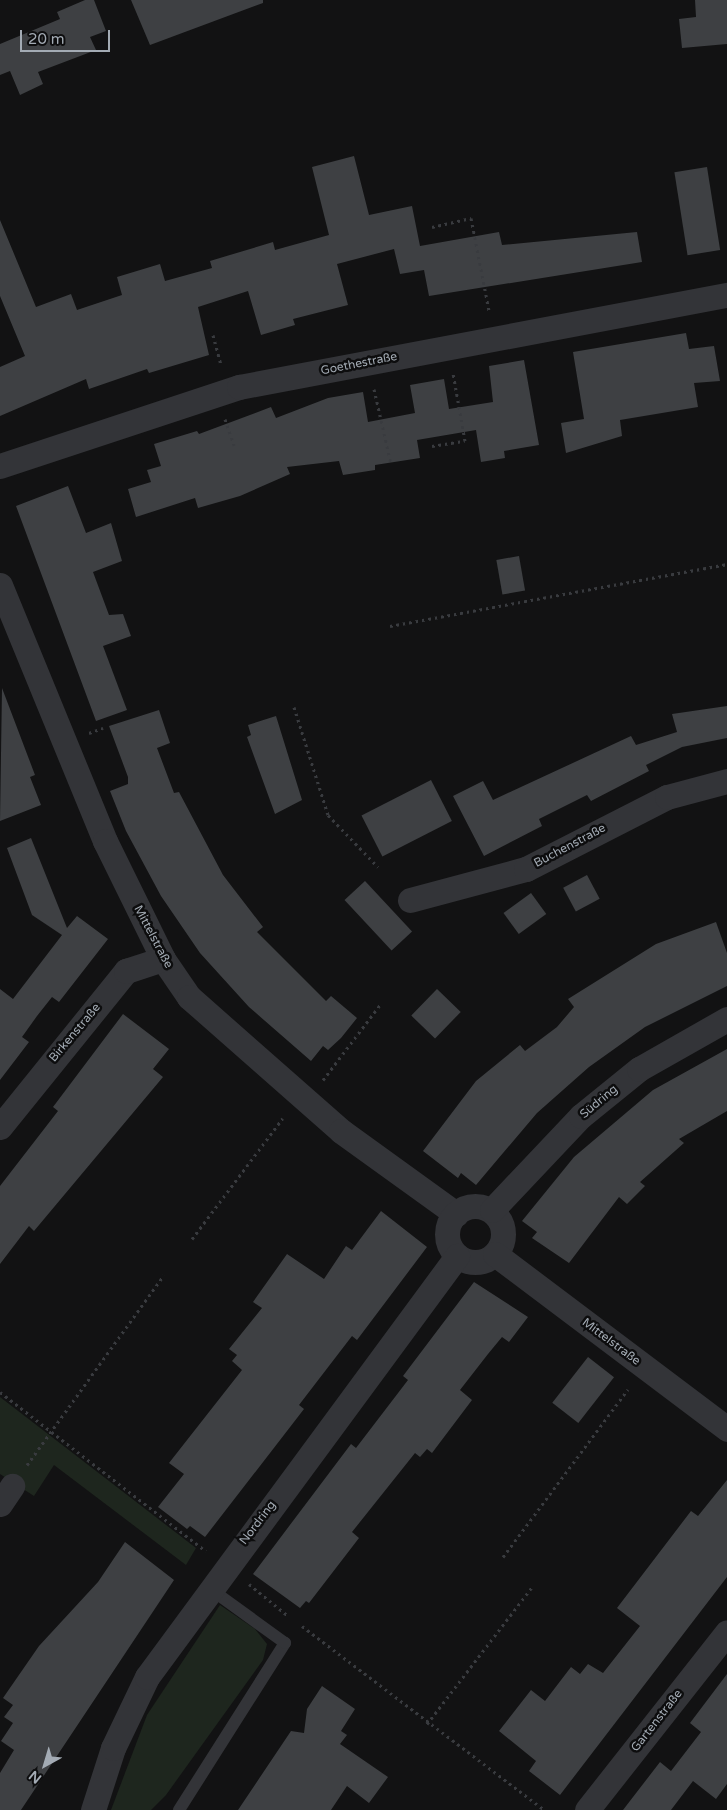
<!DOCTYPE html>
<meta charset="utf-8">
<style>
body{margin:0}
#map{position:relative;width:727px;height:1810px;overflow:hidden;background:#121213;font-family:"Varela Round",sans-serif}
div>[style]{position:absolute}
.green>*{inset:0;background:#1e261e}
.building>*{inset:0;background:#3e4043;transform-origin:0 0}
.path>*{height:3px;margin-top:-1.5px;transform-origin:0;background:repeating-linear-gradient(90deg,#393b3f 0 2.5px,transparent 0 6.5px)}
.service>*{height:12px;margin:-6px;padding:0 6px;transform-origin:6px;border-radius:6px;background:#333438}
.minor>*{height:25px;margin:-12.5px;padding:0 12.5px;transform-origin:12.5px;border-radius:12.5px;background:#333438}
.minor>.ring{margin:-12.5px;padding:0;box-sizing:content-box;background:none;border:25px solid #333438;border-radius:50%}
span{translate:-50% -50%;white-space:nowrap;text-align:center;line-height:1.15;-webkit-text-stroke:5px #0d0d0e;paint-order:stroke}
.street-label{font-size:12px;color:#a3abb4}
.north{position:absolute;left:20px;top:1740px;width:50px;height:50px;-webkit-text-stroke:4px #0d0d0e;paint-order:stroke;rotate:219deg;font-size:14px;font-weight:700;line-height:20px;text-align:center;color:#a3abb4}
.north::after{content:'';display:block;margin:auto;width:18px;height:22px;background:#a3abb4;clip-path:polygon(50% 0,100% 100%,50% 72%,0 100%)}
.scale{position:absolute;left:20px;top:30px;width:90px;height:22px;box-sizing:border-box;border:2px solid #a3abb4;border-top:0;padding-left:6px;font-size:15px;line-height:18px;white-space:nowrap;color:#a3abb4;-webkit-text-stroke:4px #0d0d0e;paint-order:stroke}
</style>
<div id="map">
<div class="green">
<i style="clip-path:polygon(0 1397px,196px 1548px,186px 1565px,54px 1465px,34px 1496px,0 1474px)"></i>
<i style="clip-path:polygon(220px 1605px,255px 1629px,267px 1644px,263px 1660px,166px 1795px,151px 1810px,111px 1810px,147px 1715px)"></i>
</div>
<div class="building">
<i style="clip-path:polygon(85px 0,94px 0,106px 31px,90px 37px,96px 50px,38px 72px,43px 84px,20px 95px,10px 71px,0 75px,0 44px,60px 19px,57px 12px)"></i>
<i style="clip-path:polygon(131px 0,263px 0,263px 3px,150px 45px)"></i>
<i style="clip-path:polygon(695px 0,727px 0,727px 44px,682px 48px,679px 19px,696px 17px)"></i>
<i style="clip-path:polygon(354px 156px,369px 215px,412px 206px,420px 246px,499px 232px,502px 245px,637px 232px,642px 262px,429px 296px,424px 270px,400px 274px,394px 249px,337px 264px,348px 305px,293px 319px,295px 325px,261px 335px,248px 291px,198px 307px,209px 355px,149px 373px,147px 369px,89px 389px,86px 379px,0 416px,0 367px,25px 356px,0 296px,0 220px,36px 307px,71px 294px,77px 310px,122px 295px,117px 277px,160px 264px,165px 281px,212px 268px,210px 261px,273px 242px,275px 250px,329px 235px,312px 167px)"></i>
<i style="left:707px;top:167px;width:84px;height:33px;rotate:81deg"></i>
<i style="clip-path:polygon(686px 333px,689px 349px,714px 346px,720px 381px,694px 383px,698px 407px,620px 420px,622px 436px,566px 453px,561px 423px,584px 419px,573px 352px)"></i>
<i style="clip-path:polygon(524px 360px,539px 445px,504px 451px,505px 458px,481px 462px,476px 430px,417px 440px,420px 458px,375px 465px,375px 470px,343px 475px,339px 461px,287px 467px,290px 474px,240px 496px,198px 508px,195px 498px,136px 517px,128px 489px,151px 482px,147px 470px,161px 466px,154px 444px,197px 431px,199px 434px,271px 407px,276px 418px,328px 398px,363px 392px,368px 422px,415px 413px,410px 385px,444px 379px,449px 409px,493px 402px,489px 366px)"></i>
<i style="clip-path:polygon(68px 486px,86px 533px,111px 523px,122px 561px,93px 572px,109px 615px,123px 614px,131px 636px,103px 646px,127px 710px,96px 721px,16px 506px)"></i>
<i style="left:519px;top:556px;width:35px;height:23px;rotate:80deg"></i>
<i style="clip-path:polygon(2px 688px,35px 775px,30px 777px,41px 805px,0 821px)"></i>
<i style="clip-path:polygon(727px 706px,727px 738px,682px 747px,646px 765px,649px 771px,591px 801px,587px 795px,539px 819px,542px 826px,484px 856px,453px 796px,483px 781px,493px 800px,631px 736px,636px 745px,677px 732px,672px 714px)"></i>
<i style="clip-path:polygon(159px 710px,170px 743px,157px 748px,174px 793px,179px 792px,223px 875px,263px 927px,257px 932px,326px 1001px,331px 996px,357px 1018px,341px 1038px,328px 1050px,323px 1046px,311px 1061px,249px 1007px,200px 953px,161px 896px,126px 831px,110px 791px,128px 784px,128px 777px,109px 726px)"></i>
<i style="clip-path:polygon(276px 716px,302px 800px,275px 814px,247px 737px,251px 735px,248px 725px)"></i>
<i style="left:431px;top:780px;width:46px;height:78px;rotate:63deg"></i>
<i style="clip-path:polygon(31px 838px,67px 928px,77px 916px,108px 939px,59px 1002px,52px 997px,37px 1016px,22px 1037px,29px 1042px,0 1080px,0 989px,13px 999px,62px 935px,32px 915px,7px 848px)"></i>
<i style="left:587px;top:875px;width:27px;height:27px;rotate:62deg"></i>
<i style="left:365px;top:881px;width:69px;height:28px;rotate:47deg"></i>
<i style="left:531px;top:893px;width:26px;height:34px;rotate:54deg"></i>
<i style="clip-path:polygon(716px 922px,727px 953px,727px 986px,645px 1027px,589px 1067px,537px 1113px,476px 1185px,461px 1173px,458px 1178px,423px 1151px,476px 1081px,520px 1045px,525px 1051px,557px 1027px,574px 1007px,568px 999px,656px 944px)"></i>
<i style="left:437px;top:989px;width:33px;height:37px;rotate:44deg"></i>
<i style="clip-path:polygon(123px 1014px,169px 1049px,153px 1069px,163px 1077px,34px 1231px,29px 1226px,0 1264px,0 1186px,58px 1111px,53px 1107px)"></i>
<i style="clip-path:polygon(727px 1049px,727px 1111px,679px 1139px,684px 1143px,640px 1182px,645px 1186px,627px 1204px,619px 1197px,569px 1263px,532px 1238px,537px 1232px,522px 1221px,574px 1157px,653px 1090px)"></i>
<i style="clip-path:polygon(381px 1211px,427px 1247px,357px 1340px,352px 1336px,299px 1405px,304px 1409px,205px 1537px,190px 1526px,187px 1529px,158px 1507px,184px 1474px,169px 1463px,242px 1370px,232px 1361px,237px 1355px,229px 1349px,262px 1308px,253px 1302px,287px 1254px,324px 1279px,346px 1246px,352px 1250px)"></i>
<i style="clip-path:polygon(474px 1282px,528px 1317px,509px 1342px,502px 1337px,488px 1354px,460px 1390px,472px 1400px,432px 1453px,427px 1449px,420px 1457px,415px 1453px,352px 1532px,359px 1538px,309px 1603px,306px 1601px,300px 1608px,253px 1574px,351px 1444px,356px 1448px,408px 1380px,403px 1376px)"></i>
<i style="left:588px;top:1357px;width:33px;height:58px;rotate:38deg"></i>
<i style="clip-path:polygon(727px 1480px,727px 1577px,560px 1795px,529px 1771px,536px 1761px,499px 1731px,531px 1690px,545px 1701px,571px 1667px,580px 1674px,588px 1664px,603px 1673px,640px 1626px,617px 1608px,691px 1511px,698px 1516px)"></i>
<i style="clip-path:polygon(125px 1542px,174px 1580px,21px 1810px,0 1810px,0 1773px,14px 1750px,1px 1741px,13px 1723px,4px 1717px,13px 1705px,3px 1698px,39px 1646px,98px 1582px)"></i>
<i style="clip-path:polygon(727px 1674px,727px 1784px,716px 1799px,693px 1781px,671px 1810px,623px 1810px,660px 1762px,671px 1771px,701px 1732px,690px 1723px)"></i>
<i style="clip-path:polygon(322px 1686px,355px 1709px,341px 1731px,347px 1735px,340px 1744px,388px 1777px,369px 1803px,347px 1786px,331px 1810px,238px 1810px,291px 1731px,304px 1733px,307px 1709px)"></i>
</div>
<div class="path">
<i style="left:432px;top:227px;width:40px;rotate:-13deg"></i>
<i style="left:471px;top:218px;width:95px;rotate:79deg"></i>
<i style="left:213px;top:335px;width:30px;rotate:75deg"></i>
<i style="left:374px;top:389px;width:77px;rotate:77.2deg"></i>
<i style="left:225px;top:419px;width:28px;rotate:71deg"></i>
<i style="left:432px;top:446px;width:33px;rotate:-9deg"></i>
<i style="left:465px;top:441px;width:69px;rotate:-100deg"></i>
<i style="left:390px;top:626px;width:343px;rotate:-10.4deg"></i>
<i style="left:294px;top:707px;width:113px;rotate:72.5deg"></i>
<i style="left:328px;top:815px;width:72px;rotate:46.1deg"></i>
<i style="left:89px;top:733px;width:15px;rotate:-20deg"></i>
<i style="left:323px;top:1080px;width:94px;rotate:-52.8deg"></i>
<i style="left:192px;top:1239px;width:151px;rotate:-53.1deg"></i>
<i style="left:0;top:1392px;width:260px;rotate:37.7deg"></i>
<i style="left:27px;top:1465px;width:234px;rotate:-54.2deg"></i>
<i style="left:503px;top:1557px;width:209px;rotate:-53.3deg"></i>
<i style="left:249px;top:1584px;width:49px;rotate:39.2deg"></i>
<i style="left:302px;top:1626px;width:304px;rotate:37.2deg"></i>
<i style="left:427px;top:1724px;width:174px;rotate:-52.5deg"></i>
</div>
<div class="service">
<i style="left:179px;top:1810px;width:198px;rotate:-57.6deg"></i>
<i style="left:285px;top:1643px;width:94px;rotate:-144.1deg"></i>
</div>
<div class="minor">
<i style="left:0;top:466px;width:252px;rotate:-18.3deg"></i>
<i style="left:239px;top:387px;width:497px;rotate:-10.7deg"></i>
<i style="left:0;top:585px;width:277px;rotate:67.7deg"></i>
<i style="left:105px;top:841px;width:131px;rotate:63.8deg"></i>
<i style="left:163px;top:959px;width:46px;rotate:55.6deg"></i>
<i style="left:189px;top:997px;width:203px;rotate:41.4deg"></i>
<i style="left:341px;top:1131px;width:142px;rotate:35.8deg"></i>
<i style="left:410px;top:900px;width:120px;rotate:-15deg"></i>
<i style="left:526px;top:869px;width:158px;rotate:-27.1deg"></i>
<i style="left:667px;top:797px;width:62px;rotate:-14.9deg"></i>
<i style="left:0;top:1127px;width:201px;rotate:-51.1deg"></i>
<i style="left:126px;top:971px;width:39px;rotate:-18deg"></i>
<i class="ring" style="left:447px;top:1206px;width:31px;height:31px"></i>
<i style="left:492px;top:1210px;width:129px;rotate:-46.6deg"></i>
<i style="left:581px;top:1116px;width:75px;rotate:-39deg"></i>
<i style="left:639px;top:1069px;width:101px;rotate:-29.6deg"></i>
<i style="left:495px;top:1254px;width:291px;rotate:37deg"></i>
<i style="left:0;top:1504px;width:22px;rotate:-56deg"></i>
<i style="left:93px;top:1810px;width:65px;rotate:-72.1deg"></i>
<i style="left:113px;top:1748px;width:79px;rotate:-64.4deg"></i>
<i style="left:147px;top:1677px;width:523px;rotate:-53.63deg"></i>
<i style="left:587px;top:1810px;width:226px;rotate:-51.8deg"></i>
</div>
<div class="street-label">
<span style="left:359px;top:364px;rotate:-11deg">Goethestraße</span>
<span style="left:570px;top:846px;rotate:-28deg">Buchenstraße</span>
<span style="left:153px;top:937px;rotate:62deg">Mittelstraße</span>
<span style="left:75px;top:1033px;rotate:-50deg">Birkenstraße</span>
<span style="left:599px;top:1102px;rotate:-40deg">Südring</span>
<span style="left:611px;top:1342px;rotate:37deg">Mittelstraße</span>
<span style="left:258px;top:1523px;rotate:-53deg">Nordring</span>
<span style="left:657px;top:1721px;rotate:-52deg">Gartenstraße</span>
</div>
<div class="north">N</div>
<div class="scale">20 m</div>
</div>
